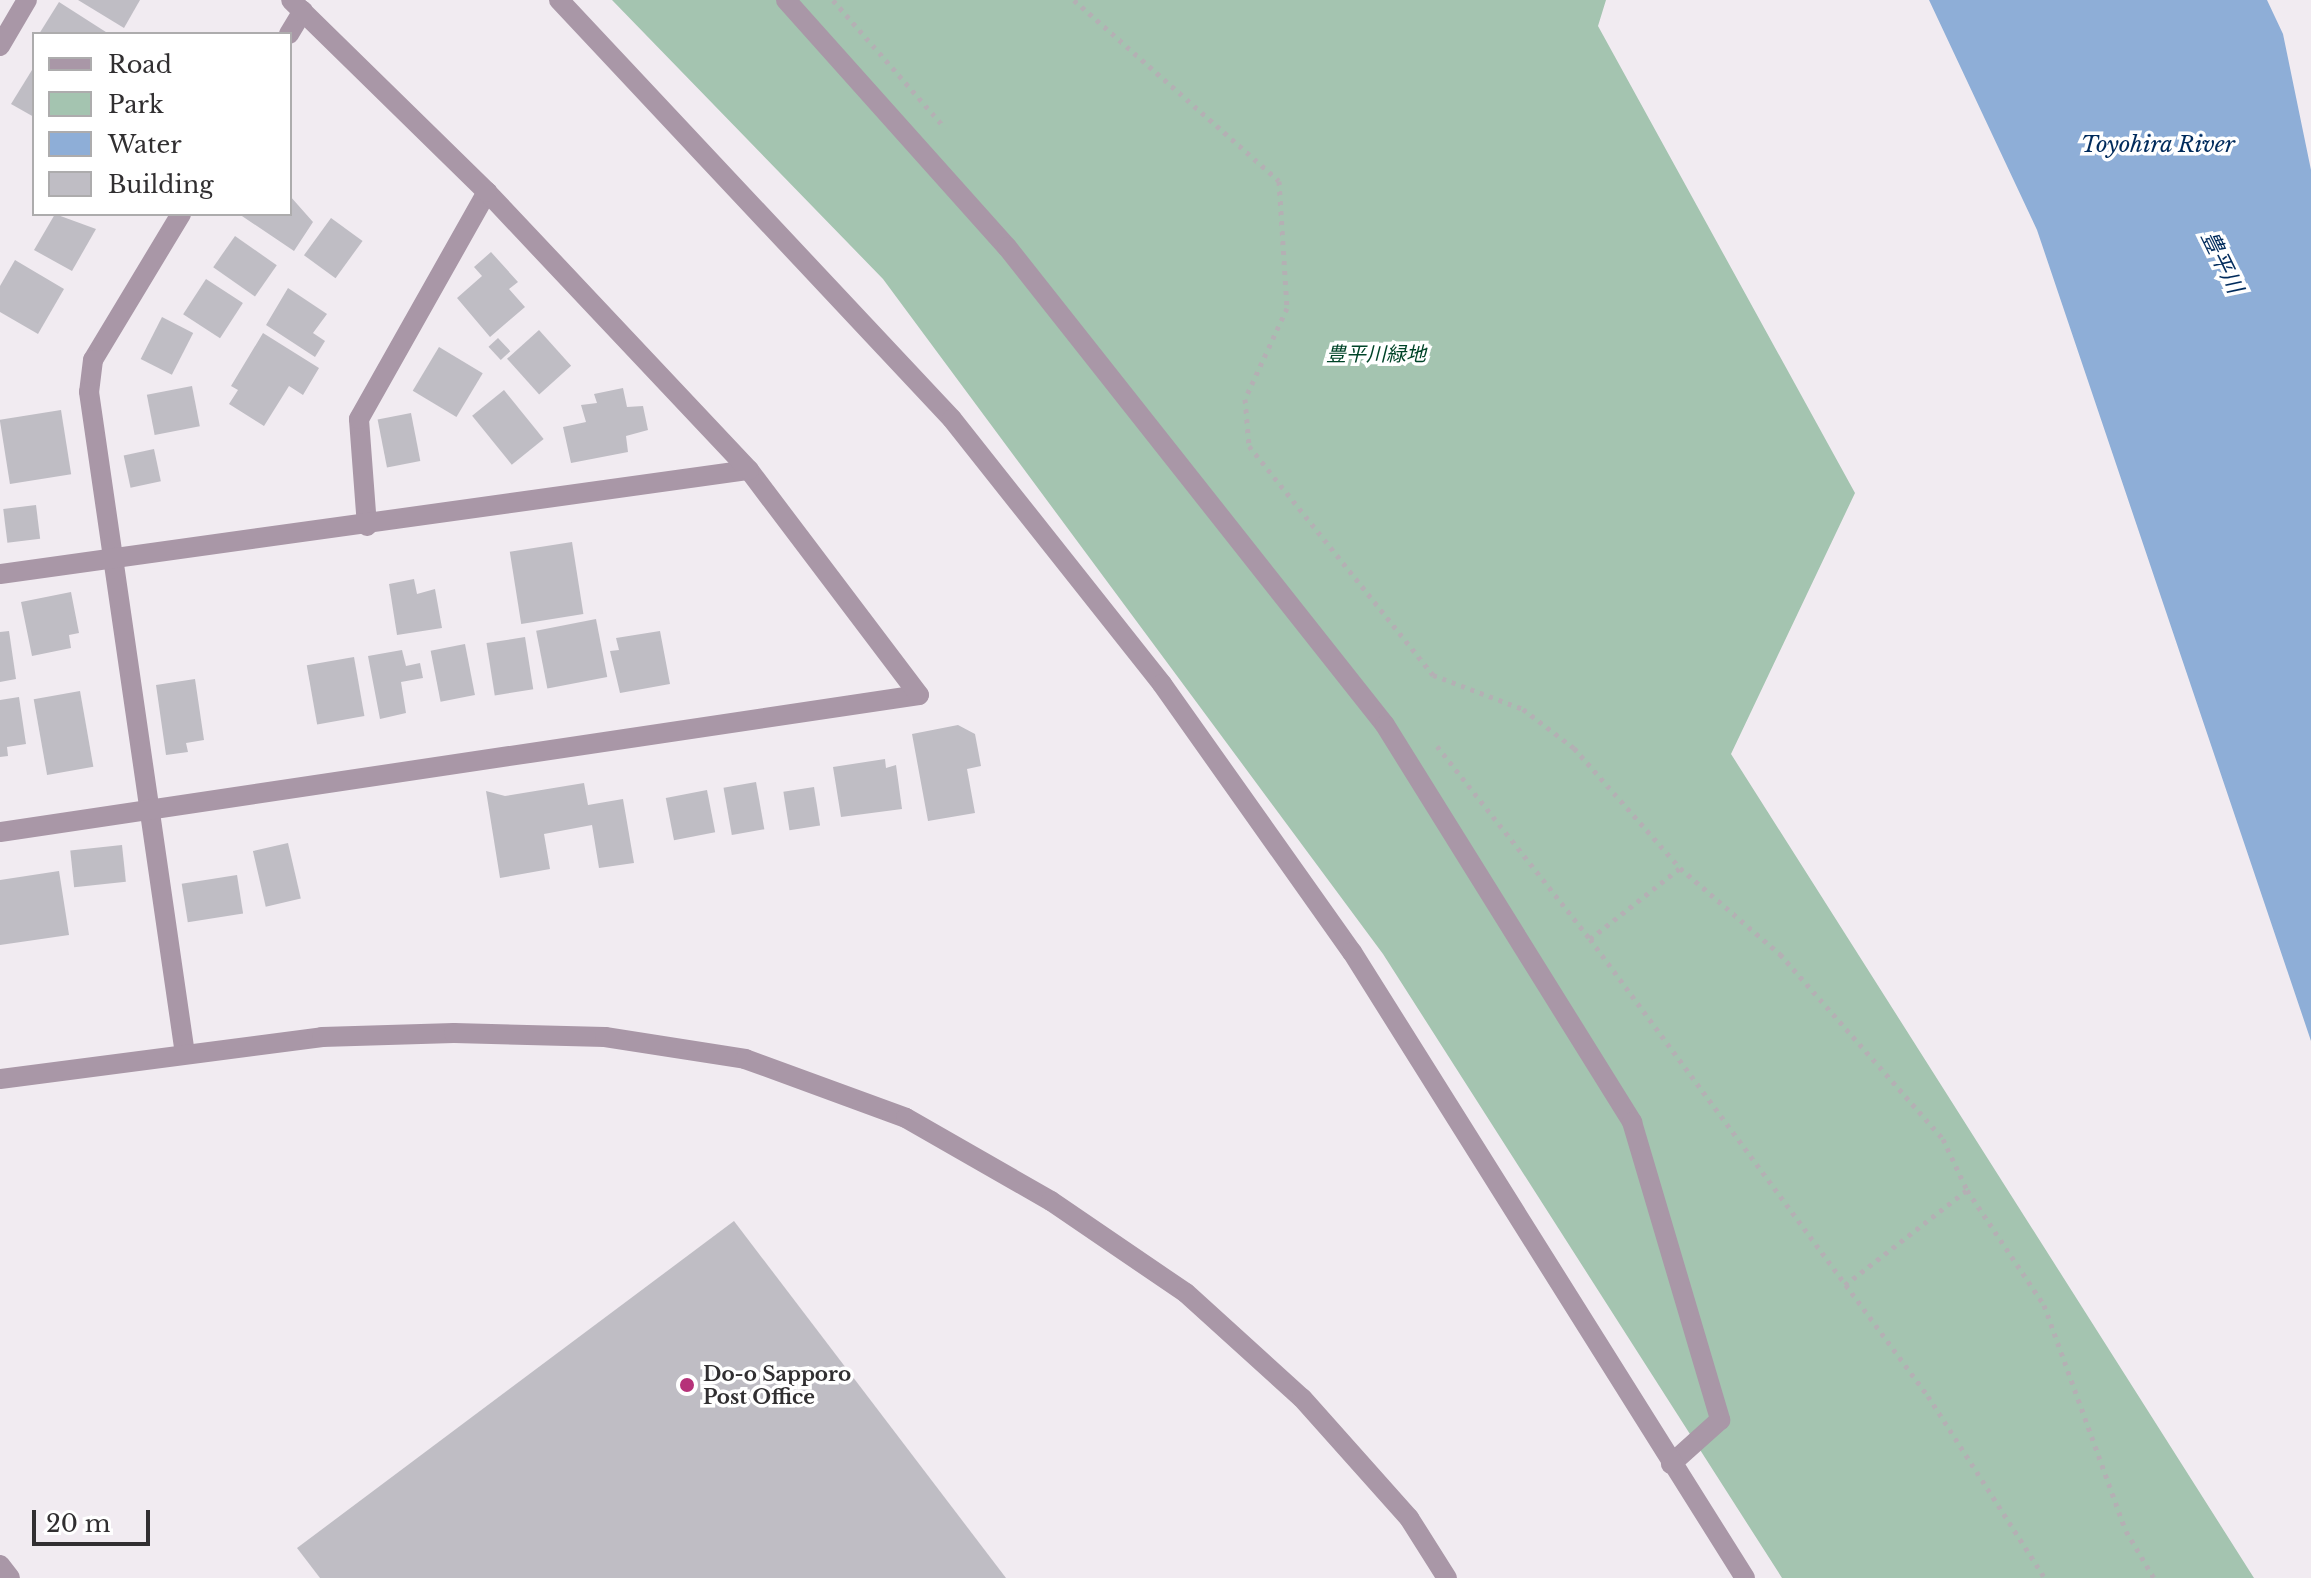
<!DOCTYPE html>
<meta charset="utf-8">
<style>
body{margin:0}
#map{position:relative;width:2311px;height:1578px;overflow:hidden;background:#f1ebf1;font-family:"Libre Baskerville","Noto Sans JP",serif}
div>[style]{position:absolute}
.green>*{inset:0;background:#a4c4b0}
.water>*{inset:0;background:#8eaed7}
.building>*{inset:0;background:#bfbdc4;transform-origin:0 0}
.path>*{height:5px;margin-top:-2.5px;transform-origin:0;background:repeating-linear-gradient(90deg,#b4b0b4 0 4px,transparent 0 10px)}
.service>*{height:20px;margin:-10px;padding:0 10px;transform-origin:10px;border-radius:10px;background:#a997a7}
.minor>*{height:20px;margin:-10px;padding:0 10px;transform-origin:10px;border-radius:10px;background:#a997a7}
.tertiary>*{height:20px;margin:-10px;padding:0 10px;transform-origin:10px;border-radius:10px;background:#a997a7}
.dots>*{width:22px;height:22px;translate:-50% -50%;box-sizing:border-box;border:4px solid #fff;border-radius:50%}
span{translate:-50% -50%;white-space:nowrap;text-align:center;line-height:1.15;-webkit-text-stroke:7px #fff;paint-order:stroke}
.park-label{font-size:20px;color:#004428;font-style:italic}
.poi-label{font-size:20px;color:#312f31;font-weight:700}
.left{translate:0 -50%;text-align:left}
.water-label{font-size:22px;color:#002b5c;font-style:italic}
.legend{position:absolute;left:32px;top:32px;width:260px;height:184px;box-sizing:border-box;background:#fff;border:2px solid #adacad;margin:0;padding:10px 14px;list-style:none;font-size:24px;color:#312f31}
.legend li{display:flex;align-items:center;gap:16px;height:40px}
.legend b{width:40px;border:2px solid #adacad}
.scale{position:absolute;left:32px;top:1510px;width:118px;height:36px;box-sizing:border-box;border:4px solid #312f31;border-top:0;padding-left:10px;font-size:24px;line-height:28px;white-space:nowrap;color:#312f31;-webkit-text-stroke:6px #fff;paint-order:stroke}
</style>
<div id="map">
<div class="green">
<i style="clip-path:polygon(612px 0,1606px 0,1598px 26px,1855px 493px,1731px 754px,2254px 1578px,1782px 1578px,1383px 954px,883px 279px)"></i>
</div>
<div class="water">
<i style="clip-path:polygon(1929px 0,2267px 0,2283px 34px,2311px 170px,2311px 1041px,2037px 230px)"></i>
</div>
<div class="building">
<i style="clip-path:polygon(78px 0,140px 0,124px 28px)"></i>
<i style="clip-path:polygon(59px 2px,109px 34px,39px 34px)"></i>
<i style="clip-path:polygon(32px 70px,34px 72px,34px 117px,11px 104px)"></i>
<i style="clip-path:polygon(290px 196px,313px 222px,294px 251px,239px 214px,290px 214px)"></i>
<i style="clip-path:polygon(55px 214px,96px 229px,72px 271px,34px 250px)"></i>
<i style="left:331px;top:218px;width:39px;height:46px;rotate:36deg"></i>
<i style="left:235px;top:236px;width:51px;height:38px;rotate:35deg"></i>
<i style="clip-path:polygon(491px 252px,518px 282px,509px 289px,525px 307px,490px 337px,457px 298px,482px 276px,474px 267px)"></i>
<i style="clip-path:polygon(15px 260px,64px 289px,38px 334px,0 312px,0 286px)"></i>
<i style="left:206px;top:279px;width:44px;height:42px;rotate:33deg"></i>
<i style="clip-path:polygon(288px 288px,327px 314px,313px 333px,325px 341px,315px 357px,266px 325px)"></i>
<i style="left:162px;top:317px;width:35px;height:47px;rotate:27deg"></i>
<i style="left:539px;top:330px;width:48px;height:43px;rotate:48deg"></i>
<i style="clip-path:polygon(263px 333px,319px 368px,303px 395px,289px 386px,264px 426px,229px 404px,238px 390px,231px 386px)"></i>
<i style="left:498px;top:338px;width:18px;height:13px;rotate:47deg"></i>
<i style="left:439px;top:347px;width:51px;height:51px;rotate:31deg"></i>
<i style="left:192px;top:386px;width:41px;height:46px;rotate:79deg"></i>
<i style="clip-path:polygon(623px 388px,627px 407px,643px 406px,648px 430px,626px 436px,628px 452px,571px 463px,563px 427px,586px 422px,581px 405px,597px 403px,594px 394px)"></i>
<i style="left:504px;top:390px;width:63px;height:41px;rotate:51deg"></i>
<i style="left:61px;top:410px;width:65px;height:62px;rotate:81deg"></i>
<i style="left:411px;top:413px;width:49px;height:34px;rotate:79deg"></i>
<i style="left:154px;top:449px;width:33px;height:31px;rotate:78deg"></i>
<i style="left:36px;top:505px;width:34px;height:33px;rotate:83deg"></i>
<i style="left:572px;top:542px;width:73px;height:63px;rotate:81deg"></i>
<i style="clip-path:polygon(414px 579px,417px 594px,435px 589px,442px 628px,397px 635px,389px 584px)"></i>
<i style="clip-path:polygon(71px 592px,79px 633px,69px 635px,71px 648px,32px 656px,21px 602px)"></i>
<i style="left:596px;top:619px;width:59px;height:61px;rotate:79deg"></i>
<i style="clip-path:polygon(9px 631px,16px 679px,0 682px,0 632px)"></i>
<i style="clip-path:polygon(660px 631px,670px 684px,620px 693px,610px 651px,619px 650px,616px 638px)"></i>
<i style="left:525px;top:637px;width:53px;height:39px;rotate:81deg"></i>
<i style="left:465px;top:644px;width:52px;height:35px;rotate:79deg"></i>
<i style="clip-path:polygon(402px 650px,406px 666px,420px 663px,423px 678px,401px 682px,406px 713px,380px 719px,368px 656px)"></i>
<i style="left:354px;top:657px;width:60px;height:48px;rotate:80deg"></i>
<i style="clip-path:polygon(195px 679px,204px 740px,186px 743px,188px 752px,166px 755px,156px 685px)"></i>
<i style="left:80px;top:691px;width:77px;height:47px;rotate:80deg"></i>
<i style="clip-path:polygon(19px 697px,26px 744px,7px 747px,8px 756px,0 757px,0 700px)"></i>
<i style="clip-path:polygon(958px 725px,975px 734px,981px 766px,967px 769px,975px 813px,928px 821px,912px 734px)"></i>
<i style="clip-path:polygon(885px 759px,886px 768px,896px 765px,902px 809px,841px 817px,833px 767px)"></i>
<i style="left:756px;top:782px;width:48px;height:33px;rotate:80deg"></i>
<i style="clip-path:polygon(584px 783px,588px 805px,623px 799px,634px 863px,599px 868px,592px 825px,544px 834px,550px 869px,500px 878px,486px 791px,505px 796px)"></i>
<i style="left:814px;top:787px;width:39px;height:31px;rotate:81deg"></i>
<i style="left:707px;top:790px;width:43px;height:42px;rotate:79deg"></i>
<i style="left:288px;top:843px;width:57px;height:36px;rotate:77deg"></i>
<i style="left:122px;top:845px;width:37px;height:52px;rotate:84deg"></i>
<i style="clip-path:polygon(59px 871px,69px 935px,0 945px,0 880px)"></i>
<i style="left:237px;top:875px;width:39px;height:56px;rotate:81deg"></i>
<i style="clip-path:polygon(734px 1221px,1006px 1578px,320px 1578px,297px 1548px)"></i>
</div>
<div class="path">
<i style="left:833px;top:0;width:170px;rotate:48.8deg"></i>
<i style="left:1074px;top:0;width:273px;rotate:41.4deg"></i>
<i style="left:1279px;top:181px;width:127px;rotate:86.4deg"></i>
<i style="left:1287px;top:308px;width:100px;rotate:114.8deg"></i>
<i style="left:1245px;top:399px;width:47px;rotate:85.1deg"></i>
<i style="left:1249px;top:446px;width:294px;rotate:51.2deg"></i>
<i style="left:1433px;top:675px;width:96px;rotate:20.7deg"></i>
<i style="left:1523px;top:709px;width:64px;rotate:37.4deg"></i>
<i style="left:1574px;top:748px;width:160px;rotate:48.5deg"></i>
<i style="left:1680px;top:868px;width:132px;rotate:40.7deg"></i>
<i style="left:1780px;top:954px;width:247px;rotate:48.6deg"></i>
<i style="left:1943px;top:1139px;width:56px;rotate:64.8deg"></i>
<i style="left:1967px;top:1190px;width:138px;rotate:56.2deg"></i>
<i style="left:2044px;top:1305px;width:240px;rotate:70.1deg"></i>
<i style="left:2126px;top:1531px;width:55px;rotate:59.2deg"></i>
<i style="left:1437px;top:746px;width:246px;rotate:51.6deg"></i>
<i style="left:1590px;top:939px;width:568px;rotate:53.51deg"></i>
<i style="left:1928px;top:1396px;width:216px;rotate:57.3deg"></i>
<i style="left:1590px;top:939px;width:115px;rotate:-38.3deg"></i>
<i style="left:1845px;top:1285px;width:155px;rotate:-37.9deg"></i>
</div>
<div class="service">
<i style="left:786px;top:0;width:331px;rotate:48.2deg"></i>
<i style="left:1007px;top:247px;width:609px;rotate:51.66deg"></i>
<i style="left:1385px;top:725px;width:468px;rotate:58.1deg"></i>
<i style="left:1632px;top:1122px;width:311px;rotate:73.5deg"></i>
<i style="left:1720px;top:1420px;width:66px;rotate:138.1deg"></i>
</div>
<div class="minor">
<i style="left:289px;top:34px;width:27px;rotate:-59deg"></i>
<i style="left:0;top:46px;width:53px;rotate:-59.6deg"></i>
<i style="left:181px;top:214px;width:170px;rotate:121.1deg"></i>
<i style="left:93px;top:360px;width:32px;rotate:97deg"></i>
<i style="left:89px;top:392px;width:669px;rotate:81.75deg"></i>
<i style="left:367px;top:526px;width:107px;rotate:-94.3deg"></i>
<i style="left:359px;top:419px;width:261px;rotate:-60.6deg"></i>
<i style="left:0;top:574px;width:756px;rotate:-7.91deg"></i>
<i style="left:0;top:832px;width:929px;rotate:-8.48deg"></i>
<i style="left:919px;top:695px;width:282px;rotate:-127.1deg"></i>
<i style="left:749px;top:470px;width:382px;rotate:-133.3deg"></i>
<i style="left:487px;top:192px;width:274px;rotate:-135.6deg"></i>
<i style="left:0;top:1565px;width:16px;rotate:52deg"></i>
</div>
<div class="tertiary">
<i style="left:559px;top:0;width:574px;rotate:46.83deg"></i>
<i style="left:952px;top:419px;width:338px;rotate:51.6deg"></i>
<i style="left:1162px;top:684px;width:329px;rotate:54.7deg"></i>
<i style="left:1352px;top:952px;width:739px;rotate:57.88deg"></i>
<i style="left:0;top:1079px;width:325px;rotate:-7.4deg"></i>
<i style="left:322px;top:1037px;width:132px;rotate:-1.7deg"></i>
<i style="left:454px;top:1033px;width:151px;rotate:1.5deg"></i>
<i style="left:605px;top:1037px;width:142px;rotate:8.9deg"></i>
<i style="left:745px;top:1059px;width:171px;rotate:20.1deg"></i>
<i style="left:906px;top:1118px;width:167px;rotate:29.8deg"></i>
<i style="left:1051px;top:1201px;width:163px;rotate:34.3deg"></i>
<i style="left:1186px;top:1293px;width:156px;rotate:42.2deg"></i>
<i style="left:1302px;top:1398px;width:161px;rotate:48.3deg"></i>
<i style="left:1409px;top:1518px;width:71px;rotate:57.7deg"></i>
</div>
<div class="dots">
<i style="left:687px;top:1385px;background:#b63279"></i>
</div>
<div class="park-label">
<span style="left:1376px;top:354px">豊平川緑地</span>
</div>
<div class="poi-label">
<span class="left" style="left:703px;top:1386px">Do-o Sapporo<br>Post Office</span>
</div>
<div class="water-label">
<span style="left:2158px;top:145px">Toyohira River</span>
<span style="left:2222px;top:262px;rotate:64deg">豊平川</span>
</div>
<ul class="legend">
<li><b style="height:10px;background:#a997a7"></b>Road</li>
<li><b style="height:22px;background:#a4c4b0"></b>Park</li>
<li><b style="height:22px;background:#8eaed7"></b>Water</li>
<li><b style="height:22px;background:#bfbdc4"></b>Building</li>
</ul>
<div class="scale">20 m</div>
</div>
